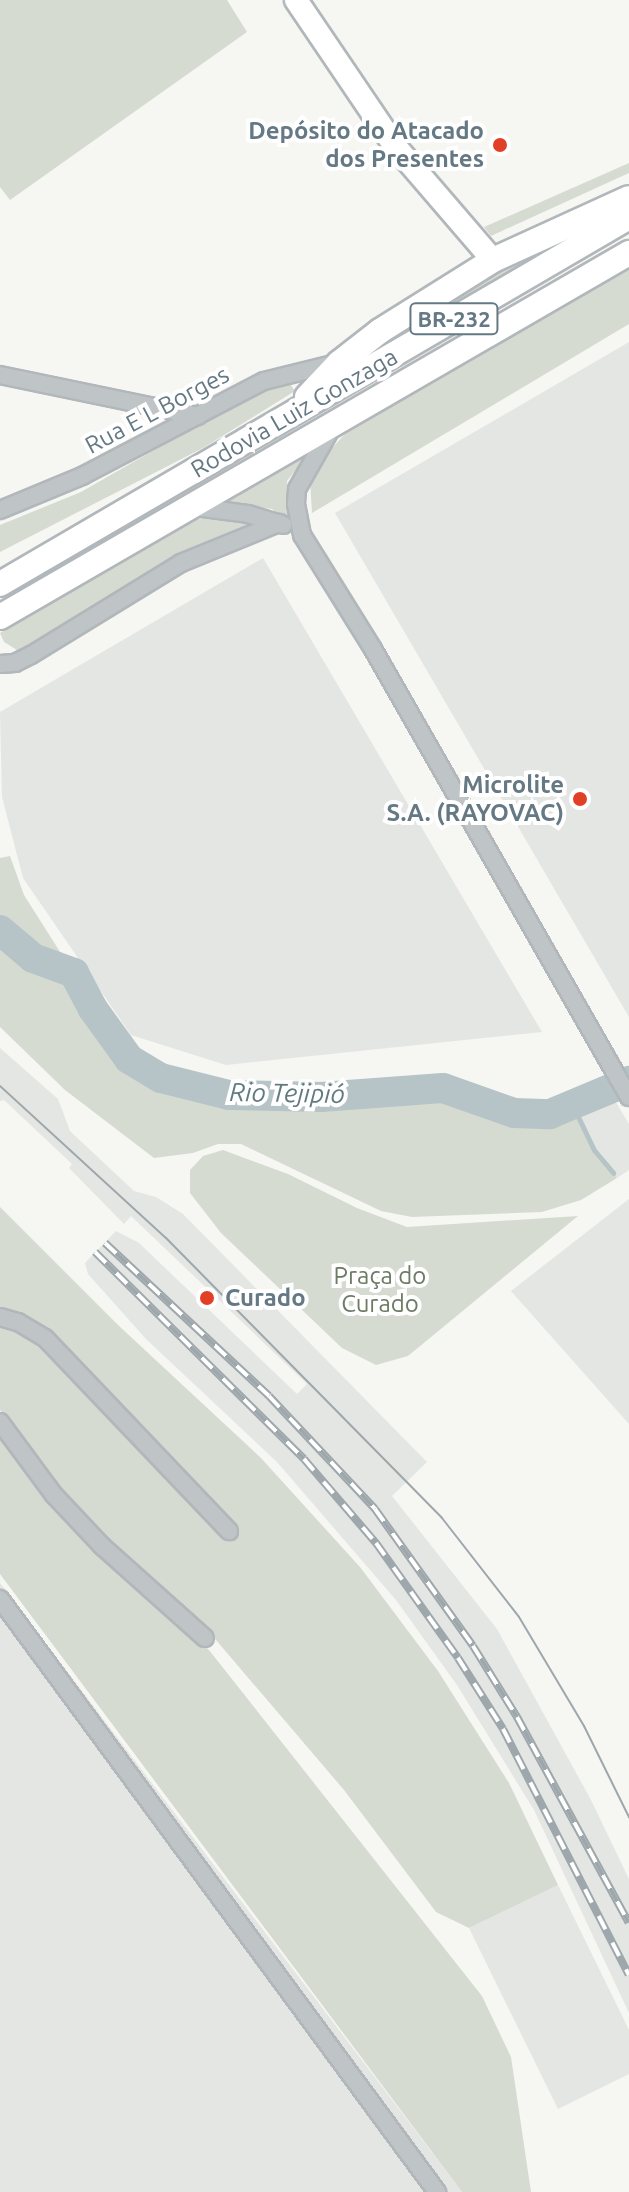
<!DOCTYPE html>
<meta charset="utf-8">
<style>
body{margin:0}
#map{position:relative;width:629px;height:2192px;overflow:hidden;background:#f6f6f3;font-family:Ubuntu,sans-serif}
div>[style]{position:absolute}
.built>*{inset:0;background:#e4e6e4}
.green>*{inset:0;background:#d6dbd2}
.stream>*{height:5px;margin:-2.5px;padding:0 2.5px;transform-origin:2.5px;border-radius:2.5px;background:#b6c4c7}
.river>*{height:30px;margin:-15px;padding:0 15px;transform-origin:15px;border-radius:15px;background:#b6c4c7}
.roads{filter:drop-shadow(2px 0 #b1b7ba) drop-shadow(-2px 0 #b1b7ba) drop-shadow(0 2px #b1b7ba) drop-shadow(0 -2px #b1b7ba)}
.minor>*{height:16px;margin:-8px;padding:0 8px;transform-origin:8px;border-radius:8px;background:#bfc4c7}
.major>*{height:22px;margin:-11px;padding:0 11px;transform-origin:11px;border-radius:11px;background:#fff}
.highway>*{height:24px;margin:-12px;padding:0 12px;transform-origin:12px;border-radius:12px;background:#fff}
.tram>*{height:2px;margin:-1px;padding:0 1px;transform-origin:1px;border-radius:1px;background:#9ea7ab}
.rail>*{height:8px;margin-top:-4px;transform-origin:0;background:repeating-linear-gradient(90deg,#fff 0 15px,#9ea7ab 0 30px);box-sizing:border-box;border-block:2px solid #9ea7ab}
.dots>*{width:22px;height:22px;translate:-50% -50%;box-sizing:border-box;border:4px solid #fff;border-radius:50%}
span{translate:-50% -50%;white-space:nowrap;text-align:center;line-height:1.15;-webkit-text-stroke:8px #fff;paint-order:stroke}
.shield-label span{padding:2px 6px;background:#fff;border:2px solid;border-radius:6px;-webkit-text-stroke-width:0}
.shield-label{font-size:22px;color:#657984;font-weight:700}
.poi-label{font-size:24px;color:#657984;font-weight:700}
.right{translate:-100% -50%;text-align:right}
.left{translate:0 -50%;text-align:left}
.street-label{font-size:24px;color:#657984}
.park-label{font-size:24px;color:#6b7b64}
.water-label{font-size:26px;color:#617b80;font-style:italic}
</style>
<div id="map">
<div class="built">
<i style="clip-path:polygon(629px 342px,629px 1017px,335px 513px)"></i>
<i style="clip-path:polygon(263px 558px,542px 1032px,226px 1065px,131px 1035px,23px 878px,2px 797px,0 712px)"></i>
<i style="clip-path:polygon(0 1048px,58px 1099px,70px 1131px,134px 1191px,156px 1197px,183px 1214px,427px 1462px,392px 1496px,497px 1629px,591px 1800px,629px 1879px,629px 2013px,534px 1810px,457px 1685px,396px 1600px,277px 1462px,146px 1339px,88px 1274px,85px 1263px,116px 1231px,139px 1243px,297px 1394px,307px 1384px,131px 1216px,124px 1224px,69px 1168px,72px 1164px,4px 1100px,0 1101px)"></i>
<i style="clip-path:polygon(609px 1091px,629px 1124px,629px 1170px,617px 1178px,594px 1150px,573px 1106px)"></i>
<i style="clip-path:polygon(629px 1199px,629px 1424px,511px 1291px)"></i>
<i style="clip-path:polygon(0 1583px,462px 2192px,0 2192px)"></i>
<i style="clip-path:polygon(558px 1885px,629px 2030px,629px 2074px,558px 2109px,469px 1928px)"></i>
</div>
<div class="green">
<i style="clip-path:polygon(0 0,227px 0,247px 32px,10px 200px,0 187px)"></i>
<i style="clip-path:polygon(629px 163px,629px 173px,491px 236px,484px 227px)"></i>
<i style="clip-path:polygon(619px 212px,365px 357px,406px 322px,494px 270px)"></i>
<i style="clip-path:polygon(629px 265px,629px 324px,312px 513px,310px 480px,323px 458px,344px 435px)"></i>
<i style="clip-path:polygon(287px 380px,295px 391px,203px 448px,0 552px,0 525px,81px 492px,240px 401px)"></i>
<i style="clip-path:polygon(313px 448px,287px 481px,291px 525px,272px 509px,219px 503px)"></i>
<i style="clip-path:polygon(215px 515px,265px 523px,25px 655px,4px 642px,0 633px,59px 595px,189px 521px)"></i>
<i style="clip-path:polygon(10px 856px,24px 895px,121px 1048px,129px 1059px,161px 1078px,229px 1095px,266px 1098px,443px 1088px,514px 1113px,550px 1114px,573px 1106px,594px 1150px,617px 1178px,581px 1200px,542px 1212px,412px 1217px,381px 1211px,241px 1144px,218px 1144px,193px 1153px,154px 1158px,65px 1090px,0 1027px,0 858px)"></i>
<i style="clip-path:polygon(223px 1150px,288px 1174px,357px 1208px,407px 1227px,578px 1216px,408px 1356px,376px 1365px,342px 1348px,221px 1233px,190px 1193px,190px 1170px,203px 1156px)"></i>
<i style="clip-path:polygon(0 1207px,118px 1325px,261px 1458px,360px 1567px,438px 1671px,509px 1783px,558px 1885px,469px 1928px,436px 1912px,344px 1790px,210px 1633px,105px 1537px,57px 1488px,0 1410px)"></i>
<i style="clip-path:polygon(0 1431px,99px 1552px,209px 1650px,482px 1996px,511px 2057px,531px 2192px,462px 2192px,0 1574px)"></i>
</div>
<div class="stream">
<i style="left:573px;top:1106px;width:49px;rotate:64.5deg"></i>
<i style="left:594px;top:1150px;width:30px;rotate:50deg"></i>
</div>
<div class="river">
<i style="left:0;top:930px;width:43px;rotate:40.3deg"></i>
<i style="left:33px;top:958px;width:44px;rotate:20.1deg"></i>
<i style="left:74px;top:973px;width:41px;rotate:62.2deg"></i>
<i style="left:93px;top:1009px;width:62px;rotate:54.2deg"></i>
<i style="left:129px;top:1059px;width:37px;rotate:31deg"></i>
<i style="left:161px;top:1078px;width:70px;rotate:14deg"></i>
<i style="left:229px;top:1095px;width:92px;rotate:1.2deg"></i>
<i style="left:321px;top:1097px;width:122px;rotate:-4.2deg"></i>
<i style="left:443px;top:1088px;width:75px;rotate:19.4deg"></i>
<i style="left:514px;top:1113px;width:36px;rotate:2deg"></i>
<i style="left:550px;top:1114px;width:86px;rotate:-22.7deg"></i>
</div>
<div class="roads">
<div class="minor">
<i style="left:0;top:375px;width:202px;rotate:11.7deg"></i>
<i style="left:331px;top:429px;width:69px;rotate:119.5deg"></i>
<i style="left:297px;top:489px;width:15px;rotate:94deg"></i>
<i style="left:296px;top:504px;width:32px;rotate:79deg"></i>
<i style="left:302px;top:535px;width:134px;rotate:58.1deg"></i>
<i style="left:373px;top:649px;width:516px;rotate:60.26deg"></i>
<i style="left:195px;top:507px;width:53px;rotate:7.5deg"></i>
<i style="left:248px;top:514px;width:37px;rotate:17deg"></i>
<i style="left:0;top:510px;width:89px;rotate:-22.5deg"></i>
<i style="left:82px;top:476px;width:205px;rotate:-27.6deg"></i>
<i style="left:264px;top:381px;width:75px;rotate:-13.9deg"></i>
<i style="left:0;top:664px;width:15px;rotate:-4deg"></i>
<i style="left:15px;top:663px;width:18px;rotate:-27deg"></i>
<i style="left:31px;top:655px;width:176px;rotate:-31.5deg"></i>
<i style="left:181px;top:563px;width:106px;rotate:-22.2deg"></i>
<i style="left:0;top:1317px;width:19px;rotate:16deg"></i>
<i style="left:18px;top:1322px;width:31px;rotate:31deg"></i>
<i style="left:45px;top:1338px;width:267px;rotate:46.4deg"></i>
<i style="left:0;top:1422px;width:91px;rotate:53.5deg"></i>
<i style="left:54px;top:1495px;width:70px;rotate:46.7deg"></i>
<i style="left:102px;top:1546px;width:138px;rotate:41.8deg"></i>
<i style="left:0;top:1599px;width:737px;rotate:53.61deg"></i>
</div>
<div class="major">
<i style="left:296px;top:0;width:175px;rotate:55.9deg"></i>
<i style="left:394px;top:145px;width:152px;rotate:49.3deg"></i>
</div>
<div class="highway">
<i style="left:307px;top:397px;width:47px;rotate:-46.7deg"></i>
<i style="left:339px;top:363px;width:52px;rotate:-38deg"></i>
<i style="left:380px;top:331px;width:133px;rotate:-32.1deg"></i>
<i style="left:493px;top:260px;width:149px;rotate:-24.5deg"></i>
<i style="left:0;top:584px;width:728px;rotate:-30.26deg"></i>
<i style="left:0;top:617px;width:727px;rotate:-30.06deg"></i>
</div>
</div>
<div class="tram">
<i style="left:0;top:1086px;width:225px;rotate:42.5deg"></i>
<i style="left:166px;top:1238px;width:393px;rotate:45.4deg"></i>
<i style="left:442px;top:1518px;width:125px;rotate:52.1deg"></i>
<i style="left:519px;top:1617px;width:127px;rotate:59.2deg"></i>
<i style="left:584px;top:1726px;width:102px;rotate:63.7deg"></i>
</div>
<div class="rail">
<i style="left:105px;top:1243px;width:224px;rotate:43deg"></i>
<i style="left:269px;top:1396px;width:155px;rotate:46.8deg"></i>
<i style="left:375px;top:1509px;width:168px;rotate:54.4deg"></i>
<i style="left:473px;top:1646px;width:84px;rotate:58.2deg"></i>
<i style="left:517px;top:1717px;width:234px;rotate:61.5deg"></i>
<i style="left:95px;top:1252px;width:294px;rotate:44.7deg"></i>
<i style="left:304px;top:1459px;width:111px;rotate:49.4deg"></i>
<i style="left:376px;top:1543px;width:141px;rotate:54.5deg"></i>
<i style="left:458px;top:1658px;width:84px;rotate:57.6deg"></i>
<i style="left:503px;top:1729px;width:276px;rotate:62.9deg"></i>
</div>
<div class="dots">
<i style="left:500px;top:145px;background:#e23f27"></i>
<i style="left:580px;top:799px;background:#e23f27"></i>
<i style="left:207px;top:1298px;background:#e23f27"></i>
</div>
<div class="shield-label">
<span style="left:454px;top:319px">BR-232</span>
</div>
<div class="poi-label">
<span class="right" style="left:484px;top:145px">Depósito do Atacado<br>dos Presentes</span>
<span class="right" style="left:564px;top:799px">Microlite<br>S.A. (RAYOVAC)</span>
<span class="left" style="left:225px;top:1298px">Curado</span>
</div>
<div class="street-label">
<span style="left:157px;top:410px;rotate:-28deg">Rua E L Borges</span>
<span style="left:294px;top:413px;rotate:-30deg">Rodovia Luiz Gonzaga</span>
</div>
<div class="park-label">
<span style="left:380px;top:1290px">Praça do<br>Curado</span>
</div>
<div class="water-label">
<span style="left:287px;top:1093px;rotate:1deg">Rio Tejipió</span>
</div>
</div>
